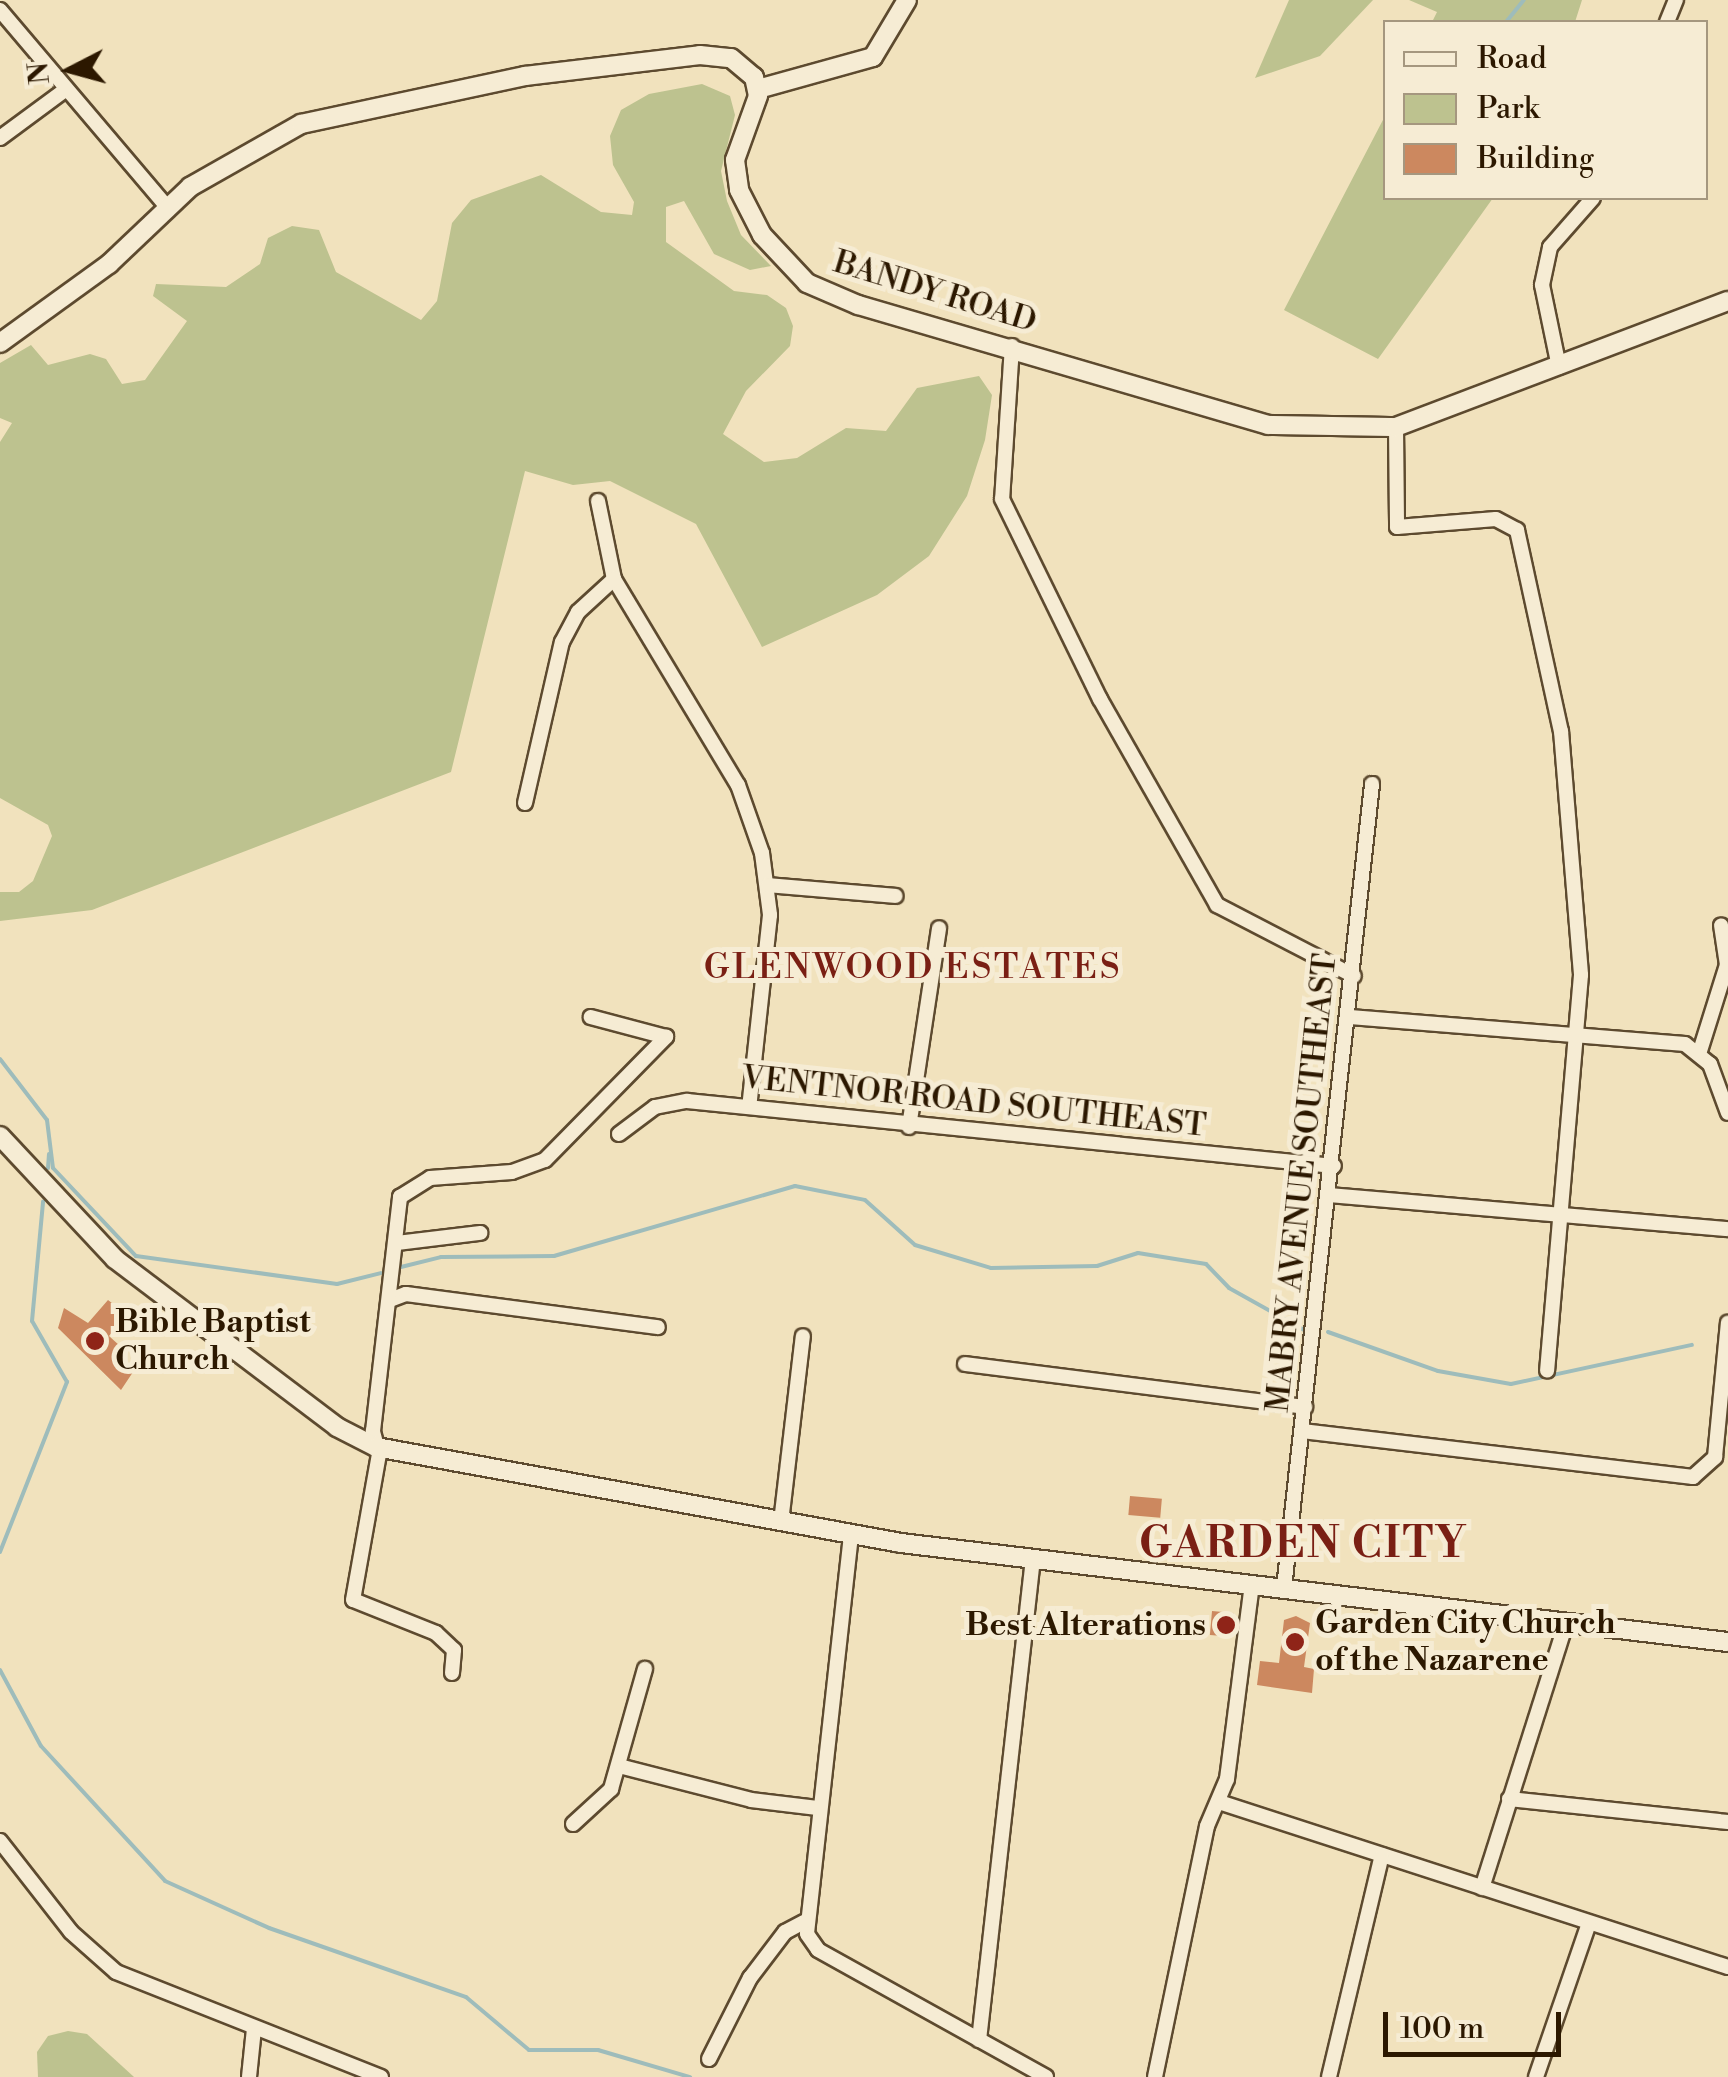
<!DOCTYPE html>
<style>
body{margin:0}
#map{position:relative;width:1728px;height:2077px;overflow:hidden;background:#f1e2bd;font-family:"Libre Bodoni",serif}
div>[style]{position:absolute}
.green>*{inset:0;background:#bdc28f}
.stream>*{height:4px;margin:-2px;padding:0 2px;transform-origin:2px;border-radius:2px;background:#9ebcbb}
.building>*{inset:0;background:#cc885f;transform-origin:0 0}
.roads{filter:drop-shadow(2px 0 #5d4a2f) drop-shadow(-2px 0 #5d4a2f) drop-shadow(0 2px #5d4a2f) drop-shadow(0 -2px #5d4a2f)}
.minor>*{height:14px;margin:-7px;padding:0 7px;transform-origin:7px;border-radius:7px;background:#f6ecd4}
.tertiary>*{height:18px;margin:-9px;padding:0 9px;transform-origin:9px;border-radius:9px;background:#f6ecd4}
.dots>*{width:28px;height:28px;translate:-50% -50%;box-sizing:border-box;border:5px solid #f6ecd4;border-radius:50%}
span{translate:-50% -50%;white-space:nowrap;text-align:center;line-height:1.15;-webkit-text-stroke:10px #f6ecd4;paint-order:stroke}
.street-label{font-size:32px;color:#2c1800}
.poi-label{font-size:32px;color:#2c1800;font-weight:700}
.left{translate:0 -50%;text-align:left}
.right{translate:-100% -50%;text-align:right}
.neighbourhood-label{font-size:35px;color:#7a1f14;letter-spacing:2.5px}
.district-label{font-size:42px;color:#7a1f14;font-weight:700;letter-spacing:2.5px}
.legend{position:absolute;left:1383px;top:20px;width:325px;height:180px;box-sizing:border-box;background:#f6ecd4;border:2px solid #a5977f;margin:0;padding:12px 18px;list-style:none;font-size:30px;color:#2c1800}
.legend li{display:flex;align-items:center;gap:20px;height:50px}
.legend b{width:50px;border:2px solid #a5977f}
.north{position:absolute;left:20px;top:20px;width:100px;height:100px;-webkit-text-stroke:8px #f6ecd4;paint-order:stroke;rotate:264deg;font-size:28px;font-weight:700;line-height:40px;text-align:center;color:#2c1800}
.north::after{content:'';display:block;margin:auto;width:35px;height:45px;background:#2c1800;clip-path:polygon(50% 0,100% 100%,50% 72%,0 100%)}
.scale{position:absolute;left:1383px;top:2012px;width:178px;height:45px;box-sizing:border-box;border:5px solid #2c1800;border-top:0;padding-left:12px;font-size:30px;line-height:35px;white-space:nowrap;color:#2c1800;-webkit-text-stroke:8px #f6ecd4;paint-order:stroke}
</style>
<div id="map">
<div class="green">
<i style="clip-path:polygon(1289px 0,1373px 0,1320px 56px,1255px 78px)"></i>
<i style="clip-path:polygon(1409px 0,1582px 0,1575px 22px,1432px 22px,1437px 12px)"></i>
<i style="clip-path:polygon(702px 84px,730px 96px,735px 115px,721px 171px,727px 201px,741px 235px,771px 266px,750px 270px,714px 254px,684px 201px,666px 207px,666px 242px,734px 291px,767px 295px,786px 308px,793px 326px,790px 346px,746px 391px,723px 434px,764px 462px,797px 458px,846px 428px,886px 431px,917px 388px,979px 376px,992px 395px,985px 440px,967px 496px,929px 556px,877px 595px,762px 647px,696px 524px,610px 481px,573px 485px,525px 471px,451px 772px,92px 910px,0 921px,0 892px,19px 892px,33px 881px,52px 836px,48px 825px,0 798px,0 442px,12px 423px,0 418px,0 363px,31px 345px,48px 365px,90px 354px,106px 359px,122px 384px,145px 380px,187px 321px,153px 296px,156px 284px,226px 287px,260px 264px,268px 238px,292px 226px,319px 230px,336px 272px,421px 320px,437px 301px,452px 223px,471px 200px,541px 175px,601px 212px,632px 215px,634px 202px,613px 165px,610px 136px,621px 110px,649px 94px)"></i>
<i style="clip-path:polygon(1385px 116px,1386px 198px,1493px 198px,1378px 359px,1284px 310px)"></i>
<i style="clip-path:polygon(68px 2031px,87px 2034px,134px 2077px,38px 2077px,37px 2052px,48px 2036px)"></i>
</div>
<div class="stream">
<i style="left:1506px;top:22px;width:28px;rotate:-51deg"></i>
<i style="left:0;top:1059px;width:77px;rotate:52.4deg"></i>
<i style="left:47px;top:1120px;width:48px;rotate:82.9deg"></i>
<i style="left:53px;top:1168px;width:121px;rotate:46.7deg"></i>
<i style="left:136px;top:1256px;width:203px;rotate:7.9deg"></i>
<i style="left:337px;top:1284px;width:45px;rotate:-14deg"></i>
<i style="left:48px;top:1168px;width:14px;rotate:-86deg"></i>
<i style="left:401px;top:1267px;width:41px;rotate:-14deg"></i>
<i style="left:441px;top:1257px;width:113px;rotate:-0.5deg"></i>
<i style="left:554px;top:1256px;width:251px;rotate:-16.2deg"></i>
<i style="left:795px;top:1186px;width:71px;rotate:11.3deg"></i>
<i style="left:865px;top:1200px;width:67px;rotate:42deg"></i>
<i style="left:915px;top:1245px;width:79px;rotate:16.8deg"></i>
<i style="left:991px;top:1268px;width:106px;rotate:-1.1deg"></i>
<i style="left:1097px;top:1266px;width:43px;rotate:-17.6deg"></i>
<i style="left:1138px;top:1253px;width:69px;rotate:9.2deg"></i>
<i style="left:1206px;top:1264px;width:33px;rotate:46deg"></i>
<i style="left:1229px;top:1288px;width:86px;rotate:29.2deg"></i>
<i style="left:1328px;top:1332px;width:117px;rotate:19.5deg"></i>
<i style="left:1438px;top:1371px;width:74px;rotate:10.1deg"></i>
<i style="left:1511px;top:1384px;width:185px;rotate:-12.2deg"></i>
<i style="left:0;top:1552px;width:183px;rotate:-68.5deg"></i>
<i style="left:67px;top:1382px;width:70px;rotate:-119.8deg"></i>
<i style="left:32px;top:1321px;width:120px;rotate:-84.7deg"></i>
<i style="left:0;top:1670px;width:86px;rotate:61.7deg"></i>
<i style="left:41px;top:1746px;width:183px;rotate:47.4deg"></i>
<i style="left:165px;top:1881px;width:114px;rotate:24.3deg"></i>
<i style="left:269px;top:1928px;width:209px;rotate:19.3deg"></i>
<i style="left:466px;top:1997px;width:82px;rotate:40.1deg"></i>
<i style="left:529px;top:2050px;width:69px"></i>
<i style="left:598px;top:2050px;width:96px;rotate:16.4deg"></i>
</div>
<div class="building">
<i style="clip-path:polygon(108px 1300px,126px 1314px,109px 1336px,120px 1346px,113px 1354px,133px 1372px,121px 1390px,58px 1328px,64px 1308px,88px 1323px)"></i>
<i style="left:1130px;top:1496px;width:32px;height:19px;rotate:5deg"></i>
<i style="left:1212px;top:1611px;width:22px;height:24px;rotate:5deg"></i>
<i style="clip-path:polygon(1296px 1616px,1310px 1623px,1304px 1667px,1314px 1669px,1312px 1693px,1257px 1685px,1260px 1661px,1279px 1663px,1284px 1620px)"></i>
</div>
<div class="roads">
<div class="minor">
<i style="left:0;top:10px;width:258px;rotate:49.7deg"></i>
<i style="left:1667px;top:22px;width:24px;rotate:-68deg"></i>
<i style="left:0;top:138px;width:81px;rotate:-36.4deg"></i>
<i style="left:1012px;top:346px;width:153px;rotate:93.7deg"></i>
<i style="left:1002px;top:499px;width:223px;rotate:63.9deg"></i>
<i style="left:1100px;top:699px;width:237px;rotate:60.4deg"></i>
<i style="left:1217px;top:905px;width:154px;rotate:27.4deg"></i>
<i style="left:1559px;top:367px;width:84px;rotate:-101.7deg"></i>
<i style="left:1542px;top:285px;width:39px;rotate:-78deg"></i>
<i style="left:1550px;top:247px;width:65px;rotate:-48.7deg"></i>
<i style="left:1396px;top:427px;width:100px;rotate:89.4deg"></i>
<i style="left:1397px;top:527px;width:99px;rotate:-4.6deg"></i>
<i style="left:1496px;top:519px;width:24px;rotate:28deg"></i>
<i style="left:1517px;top:530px;width:206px;rotate:77.7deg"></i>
<i style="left:1561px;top:731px;width:245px;rotate:85.3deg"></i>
<i style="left:1581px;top:975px;width:397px;rotate:94.9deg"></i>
<i style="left:598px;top:501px;width:80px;rotate:78.4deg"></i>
<i style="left:614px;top:579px;width:240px;rotate:59deg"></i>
<i style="left:738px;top:785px;width:72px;rotate:70.6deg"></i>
<i style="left:762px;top:853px;width:63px;rotate:82.6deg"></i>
<i style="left:770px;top:915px;width:193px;rotate:96.2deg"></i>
<i style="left:525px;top:803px;width:165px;rotate:-77.1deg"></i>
<i style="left:562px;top:642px;width:34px;rotate:-62deg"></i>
<i style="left:578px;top:612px;width:49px;rotate:-42.5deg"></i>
<i style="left:768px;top:885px;width:128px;rotate:4.9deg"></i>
<i style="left:1350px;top:1017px;width:336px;rotate:4.6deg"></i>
<i style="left:1685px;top:1044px;width:32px;rotate:39deg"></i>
<i style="left:1710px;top:1064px;width:52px;rotate:69.8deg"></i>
<i style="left:1700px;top:1051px;width:90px;rotate:-72.6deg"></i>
<i style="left:1727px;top:965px;width:40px;rotate:-98.5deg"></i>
<i style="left:909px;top:1127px;width:201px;rotate:-81.4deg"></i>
<i style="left:619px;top:1134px;width:45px;rotate:-36.9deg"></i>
<i style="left:655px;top:1107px;width:33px;rotate:-11deg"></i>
<i style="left:687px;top:1101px;width:650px;rotate:5.74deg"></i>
<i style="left:1330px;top:1195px;width:399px;rotate:4.9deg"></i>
<i style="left:397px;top:1243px;width:84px;rotate:-6.9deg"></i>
<i style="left:390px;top:1300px;width:17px;rotate:-21deg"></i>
<i style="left:406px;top:1294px;width:254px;rotate:7.5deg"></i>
<i style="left:965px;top:1364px;width:343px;rotate:7.2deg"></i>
<i style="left:1302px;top:1431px;width:394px;rotate:6.7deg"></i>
<i style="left:1693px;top:1477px;width:30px;rotate:-42deg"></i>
<i style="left:1715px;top:1457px;width:135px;rotate:-84.5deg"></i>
<i style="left:781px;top:1522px;width:187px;rotate:-83.3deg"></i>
<i style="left:851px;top:1535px;width:401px;rotate:96.3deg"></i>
<i style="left:807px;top:1934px;width:19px;rotate:55deg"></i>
<i style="left:818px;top:1950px;width:261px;rotate:29.1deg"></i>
<i style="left:1284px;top:1588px;width:809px;rotate:-83.75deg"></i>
<i style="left:452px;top:1673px;width:23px;rotate:-85deg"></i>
<i style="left:454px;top:1650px;width:25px;rotate:-137deg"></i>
<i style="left:436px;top:1633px;width:89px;rotate:-158.3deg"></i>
<i style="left:353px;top:1600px;width:148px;rotate:-79.9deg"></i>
<i style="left:379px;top:1454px;width:24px;rotate:-105deg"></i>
<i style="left:373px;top:1431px;width:236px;rotate:-83.4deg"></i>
<i style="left:400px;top:1197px;width:36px;rotate:-32deg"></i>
<i style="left:430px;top:1178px;width:82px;rotate:-4.2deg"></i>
<i style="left:512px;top:1172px;width:35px;rotate:-20deg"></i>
<i style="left:545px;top:1160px;width:173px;rotate:-45.5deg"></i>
<i style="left:666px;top:1037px;width:78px;rotate:-165.1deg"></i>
<i style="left:619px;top:1766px;width:136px;rotate:14.4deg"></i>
<i style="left:751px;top:1800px;width:67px;rotate:6.8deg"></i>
<i style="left:1509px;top:1799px;width:220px;rotate:6deg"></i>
<i style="left:1219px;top:1802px;width:535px;rotate:17.96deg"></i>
<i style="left:573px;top:1824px;width:52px;rotate:-42.6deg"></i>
<i style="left:611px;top:1789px;width:125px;rotate:-74.2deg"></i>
<i style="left:0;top:1841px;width:115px;rotate:52deg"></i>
<i style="left:71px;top:1932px;width:60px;rotate:41.6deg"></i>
<i style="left:116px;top:1972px;width:285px;rotate:21.6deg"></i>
<i style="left:1482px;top:1888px;width:278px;rotate:-72.4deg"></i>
<i style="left:979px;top:2040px;width:485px;rotate:-83.6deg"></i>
<i style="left:709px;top:2059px;width:91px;rotate:-63.2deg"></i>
<i style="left:750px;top:1978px;width:58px;rotate:-52.7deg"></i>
<i style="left:785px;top:1932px;width:21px;rotate:-28deg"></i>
<i style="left:249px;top:2077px;width:48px;rotate:-84.1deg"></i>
<i style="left:1155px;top:2077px;width:256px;rotate:-78.3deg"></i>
<i style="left:1207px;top:1826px;width:51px;rotate:-66.9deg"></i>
<i style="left:1227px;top:1779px;width:197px;rotate:-82.7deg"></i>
<i style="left:1329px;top:2077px;width:228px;rotate:-76.6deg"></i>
<i style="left:1536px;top:2077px;width:163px;rotate:-71deg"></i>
</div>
<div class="tertiary">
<i style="left:758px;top:89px;width:119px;rotate:-15.5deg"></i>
<i style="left:873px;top:57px;width:66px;rotate:-59.2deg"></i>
<i style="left:0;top:343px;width:135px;rotate:-35.9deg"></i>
<i style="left:109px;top:264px;width:112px;rotate:-43.5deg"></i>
<i style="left:190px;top:187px;width:128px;rotate:-29.6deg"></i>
<i style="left:301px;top:124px;width:229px;rotate:-12.1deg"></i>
<i style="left:525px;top:76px;width:176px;rotate:-6.8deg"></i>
<i style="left:700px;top:55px;width:31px;rotate:6deg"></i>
<i style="left:731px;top:58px;width:30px;rotate:40deg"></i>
<i style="left:754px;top:77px;width:19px;rotate:78deg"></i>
<i style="left:758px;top:96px;width:68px;rotate:109.8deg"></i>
<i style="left:735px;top:160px;width:30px;rotate:82deg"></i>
<i style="left:739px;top:190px;width:51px;rotate:62.9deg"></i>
<i style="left:762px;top:235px;width:66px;rotate:46.8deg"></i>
<i style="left:807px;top:283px;width:56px;rotate:23.3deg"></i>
<i style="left:858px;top:305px;width:427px;rotate:16.3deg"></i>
<i style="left:1268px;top:425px;width:128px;rotate:0.9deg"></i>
<i style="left:1396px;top:427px;width:355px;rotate:-20.8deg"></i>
<i style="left:0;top:1136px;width:168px;rotate:46.9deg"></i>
<i style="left:115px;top:1259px;width:278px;rotate:37.1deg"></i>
<i style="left:337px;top:1427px;width:44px;rotate:27.1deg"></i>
<i style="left:376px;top:1447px;width:534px;rotate:10.36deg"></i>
<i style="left:901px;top:1543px;width:833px;rotate:6.83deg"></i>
</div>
</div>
<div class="dots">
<i style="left:95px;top:1341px;background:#8f2418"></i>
<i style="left:1226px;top:1625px;background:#8f2418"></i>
<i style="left:1295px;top:1642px;background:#8f2418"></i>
</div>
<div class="street-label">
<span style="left:935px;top:292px;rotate:17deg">BANDY ROAD</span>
<span style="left:974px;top:1102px;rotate:6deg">VENTNOR ROAD SOUTHEAST</span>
<span style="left:1302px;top:1183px;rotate:-84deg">MABRY AVENUE SOUTHEAST</span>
</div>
<div class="poi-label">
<span class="left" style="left:115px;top:1341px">Bible Baptist<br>Church</span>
<span class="left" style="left:1315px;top:1642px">Garden City Church<br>of the Nazarene</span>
<span class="right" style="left:1206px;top:1625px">Best Alterations</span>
</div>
<div class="neighbourhood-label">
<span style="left:913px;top:968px">GLENWOOD ESTATES</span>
</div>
<div class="district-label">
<span style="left:1304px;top:1545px">GARDEN CITY</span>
</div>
<ul class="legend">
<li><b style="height:12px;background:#f6ecd4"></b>Road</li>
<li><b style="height:28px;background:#bdc28f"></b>Park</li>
<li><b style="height:28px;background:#cc885f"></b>Building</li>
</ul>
<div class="north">N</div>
<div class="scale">100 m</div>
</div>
